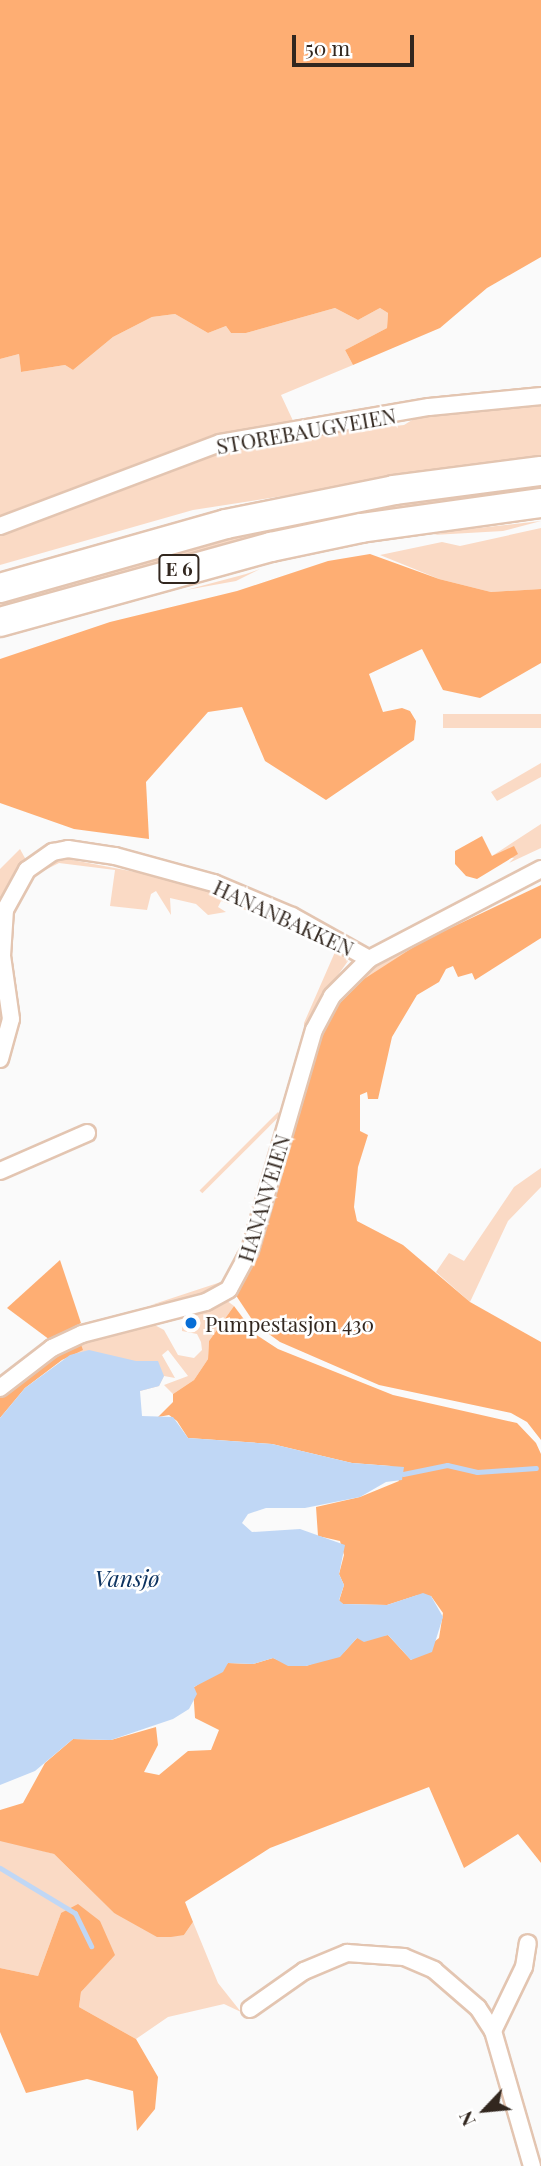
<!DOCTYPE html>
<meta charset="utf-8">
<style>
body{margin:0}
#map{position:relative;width:541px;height:2166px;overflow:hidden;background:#fafafa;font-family:"Playfair Display",serif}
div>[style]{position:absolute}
.green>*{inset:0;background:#fadac5;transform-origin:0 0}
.forest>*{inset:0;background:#feae73}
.water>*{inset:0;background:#c0d7f5}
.stream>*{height:5px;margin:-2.5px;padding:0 2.5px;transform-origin:2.5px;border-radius:2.5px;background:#c0d7f5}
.roads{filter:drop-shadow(2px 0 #e3c5b1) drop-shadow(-2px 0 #e3c5b1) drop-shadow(0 2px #e3c5b1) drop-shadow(0 -2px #e3c5b1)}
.street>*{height:16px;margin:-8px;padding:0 8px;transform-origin:8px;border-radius:8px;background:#fff}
.highway>*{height:28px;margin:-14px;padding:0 14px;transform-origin:14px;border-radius:14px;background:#fff}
.dots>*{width:19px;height:19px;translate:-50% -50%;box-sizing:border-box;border:4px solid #fff;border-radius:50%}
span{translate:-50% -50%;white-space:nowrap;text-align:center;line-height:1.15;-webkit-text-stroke:5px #fff;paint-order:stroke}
.shield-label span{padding:2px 5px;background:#fff;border:2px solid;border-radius:5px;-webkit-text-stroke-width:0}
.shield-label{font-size:19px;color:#32271f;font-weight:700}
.street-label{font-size:21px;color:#32271f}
.poi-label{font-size:21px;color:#32271f}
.left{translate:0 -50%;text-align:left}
.water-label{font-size:23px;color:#0d3360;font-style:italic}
.north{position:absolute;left:450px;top:2075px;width:70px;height:70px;-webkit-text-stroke:5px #fff;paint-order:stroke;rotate:244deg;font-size:19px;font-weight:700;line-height:28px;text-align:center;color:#32271f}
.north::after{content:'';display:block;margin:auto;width:24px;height:32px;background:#32271f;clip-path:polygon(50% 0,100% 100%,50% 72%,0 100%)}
.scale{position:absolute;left:292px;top:35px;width:122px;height:32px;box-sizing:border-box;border:4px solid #32271f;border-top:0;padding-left:9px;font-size:21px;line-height:24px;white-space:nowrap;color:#32271f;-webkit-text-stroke:5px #fff;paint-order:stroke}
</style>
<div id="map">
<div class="green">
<i style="clip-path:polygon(335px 308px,358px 320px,380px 308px,388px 313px,387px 328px,345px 350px,353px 365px,281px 395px,295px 425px,213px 437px,0 523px,0 359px,19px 354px,21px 372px,65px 365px,73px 370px,113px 337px,152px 317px,175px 314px,208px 333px,226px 326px,231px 333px,246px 333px)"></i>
<i style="clip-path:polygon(541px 404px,541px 456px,193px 510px,0 565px,0 532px,213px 451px,256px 441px,404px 425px,417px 417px)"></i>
<i style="clip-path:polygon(541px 483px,541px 492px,252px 539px,101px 578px,0 610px,0 600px,186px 546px,396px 502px)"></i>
<i style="clip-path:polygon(541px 521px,503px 531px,433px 535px,451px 531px)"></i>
<i style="clip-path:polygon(541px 528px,541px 589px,491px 592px,439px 579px,380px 555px,442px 542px,460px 546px)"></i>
<i style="clip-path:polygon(260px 569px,236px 581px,186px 590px,246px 574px)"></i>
<i style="left:541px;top:714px;width:14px;height:98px;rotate:90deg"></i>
<i style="clip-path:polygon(541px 763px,541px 777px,497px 801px,491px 792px)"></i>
<i style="clip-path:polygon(541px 824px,541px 848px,509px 863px,514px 858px,492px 856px)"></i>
<i style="clip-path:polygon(20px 849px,26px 860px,0 906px,0 869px)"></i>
<i style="clip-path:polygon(57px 857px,177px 880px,263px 911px,248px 911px,221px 901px,218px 907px,226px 912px,208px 915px,196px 904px,170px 898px,171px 915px,156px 891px,151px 894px,147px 910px,110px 906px,115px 870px,59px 863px,35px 875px,32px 871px)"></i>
<i style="clip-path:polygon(541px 878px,423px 941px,333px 1010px,351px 985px,375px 965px)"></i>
<i style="clip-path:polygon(306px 934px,336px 948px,348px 961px,323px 996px,304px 1036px,304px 1023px,335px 952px)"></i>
<i style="left:278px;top:1112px;width:4px;height:111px;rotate:45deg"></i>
<i style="clip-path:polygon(541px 1168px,541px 1187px,508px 1221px,470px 1302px,436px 1272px,449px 1253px,464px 1261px,514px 1187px)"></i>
<i style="clip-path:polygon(237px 1251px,241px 1254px,228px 1280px,212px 1293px,151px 1305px,227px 1280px)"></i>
<i style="clip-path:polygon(226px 1300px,234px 1306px,209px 1341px,208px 1359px,194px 1380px,173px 1394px,164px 1385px,188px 1376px,168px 1350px,162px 1355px,175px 1378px,164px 1376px,159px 1386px,140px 1391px,74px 1353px,80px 1342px,149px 1322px,164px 1330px,178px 1355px,194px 1358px,202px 1350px,201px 1342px,197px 1334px,182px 1331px,182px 1320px)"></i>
<i style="clip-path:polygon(5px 1840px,54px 1854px,114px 1913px,184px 1935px,193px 1922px,218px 1983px,241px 2012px,224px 2004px,168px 2017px,136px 2039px,79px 2007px,81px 1992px,114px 1955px,61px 1913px,38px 1976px,0 1968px,0 1841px)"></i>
</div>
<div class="forest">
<i style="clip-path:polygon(0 0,541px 0,541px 257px,487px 288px,440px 328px,353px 365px,345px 350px,387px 328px,388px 313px,380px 308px,358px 320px,335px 308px,246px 333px,231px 333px,226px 326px,208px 333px,175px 314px,152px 317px,113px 337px,73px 370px,65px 365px,21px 372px,19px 354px,0 359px)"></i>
<i style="clip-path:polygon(370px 554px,439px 579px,491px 592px,541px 589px,541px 663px,480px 698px,443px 690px,422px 649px,369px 674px,383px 712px,402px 708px,410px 711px,416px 721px,414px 740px,326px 800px,265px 761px,242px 707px,208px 712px,146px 782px,149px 839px,74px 829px,0 803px,0 659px,110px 622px,237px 591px,328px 561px)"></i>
<i style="clip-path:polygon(482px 836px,492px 856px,514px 846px,518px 854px,477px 879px,466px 876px,455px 864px,455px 851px)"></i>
<i style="clip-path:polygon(541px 885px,541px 938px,475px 980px,472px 973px,458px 977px,453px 966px,446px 969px,439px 982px,417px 995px,392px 1037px,378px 1099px,368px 1099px,367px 1092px,360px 1095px,360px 1131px,368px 1135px,358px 1167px,354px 1207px,357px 1221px,403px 1245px,470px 1302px,541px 1342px,541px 1440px,527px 1422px,511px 1413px,379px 1385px,280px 1342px,255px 1324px,235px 1294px,251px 1269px,320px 1034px,333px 1010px,364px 979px,423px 941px)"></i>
<i style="clip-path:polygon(60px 1260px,81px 1323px,50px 1340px,7px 1308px)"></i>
<i style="clip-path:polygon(234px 1306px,255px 1334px,278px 1349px,393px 1395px,517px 1423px,536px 1443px,541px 1454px,541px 1863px,518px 1834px,464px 1868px,429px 1787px,270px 1848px,185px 1902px,193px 1922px,184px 1935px,171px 1937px,157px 1937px,114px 1913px,54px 1854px,0 1841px,0 1810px,23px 1803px,45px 1763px,73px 1739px,111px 1740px,156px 1727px,158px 1745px,144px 1772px,159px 1775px,188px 1751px,211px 1750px,219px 1730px,195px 1718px,193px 1688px,228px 1663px,253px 1664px,273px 1658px,293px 1666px,306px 1666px,344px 1652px,357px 1638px,388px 1635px,411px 1660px,439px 1638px,443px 1613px,431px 1596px,418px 1595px,387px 1605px,343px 1604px,339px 1601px,344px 1585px,339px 1574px,344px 1555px,340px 1541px,318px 1536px,316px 1507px,360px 1497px,399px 1481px,391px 1466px,352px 1463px,272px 1444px,188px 1438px,177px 1421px,169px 1415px,158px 1417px,173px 1402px,173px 1394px,194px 1380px,208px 1359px,209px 1341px)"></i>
<i style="clip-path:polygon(80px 1342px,83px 1350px,62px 1360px,25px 1388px,0 1418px,0 1397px,56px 1354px)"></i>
<i style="clip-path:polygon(78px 1904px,100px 1921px,115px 1955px,81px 1992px,79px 2007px,136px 2039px,158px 2077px,155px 2109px,137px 2131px,133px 2091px,87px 2079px,26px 2093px,0 2032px,0 1968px,38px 1976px,61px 1913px)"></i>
</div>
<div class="water">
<i style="clip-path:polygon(89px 1350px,136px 1361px,158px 1361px,164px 1376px,159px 1386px,140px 1391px,142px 1416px,173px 1417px,188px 1438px,272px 1444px,352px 1463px,404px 1467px,402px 1480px,386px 1482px,360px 1497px,305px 1508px,266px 1508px,248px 1514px,242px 1523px,252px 1532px,300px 1529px,345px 1545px,339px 1574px,344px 1585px,339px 1600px,343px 1604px,387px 1605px,423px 1593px,431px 1596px,443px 1617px,432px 1652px,411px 1660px,388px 1635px,364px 1642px,357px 1638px,340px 1657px,306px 1666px,288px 1666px,273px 1658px,253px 1664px,228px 1663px,223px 1672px,194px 1687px,197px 1694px,189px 1709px,173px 1719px,111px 1740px,73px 1739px,35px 1771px,0 1785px,0 1418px,25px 1388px,70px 1355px)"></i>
</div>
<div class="stream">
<i style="left:403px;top:1474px;width:45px;rotate:-11.6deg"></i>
<i style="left:447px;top:1465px;width:31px;rotate:13deg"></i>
<i style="left:477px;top:1472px;width:59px;rotate:-3.9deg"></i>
<i style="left:0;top:1868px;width:87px;rotate:31deg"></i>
<i style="left:75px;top:1913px;width:37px;rotate:64deg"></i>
</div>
<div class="roads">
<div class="street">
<i style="left:0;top:526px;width:235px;rotate:-20.7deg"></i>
<i style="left:220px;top:443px;width:212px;rotate:-9.8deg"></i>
<i style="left:429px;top:407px;width:113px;rotate:-5.6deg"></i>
<i style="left:0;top:1059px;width:41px;rotate:-74.6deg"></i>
<i style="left:11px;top:1019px;width:64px;rotate:-98.1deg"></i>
<i style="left:2px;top:956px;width:46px;rotate:-86.3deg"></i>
<i style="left:5px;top:910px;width:46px;rotate:-61.2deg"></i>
<i style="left:27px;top:870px;width:32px;rotate:-35deg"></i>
<i style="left:53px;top:852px;width:15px;rotate:-11deg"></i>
<i style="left:68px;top:849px;width:48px;rotate:8.5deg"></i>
<i style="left:115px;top:856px;width:103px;rotate:15.3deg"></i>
<i style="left:214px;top:883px;width:85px;rotate:22.9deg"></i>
<i style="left:292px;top:916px;width:88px;rotate:29.2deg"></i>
<i style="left:0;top:1171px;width:95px;rotate:-23.6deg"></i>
<i style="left:0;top:1388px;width:66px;rotate:-37.6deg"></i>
<i style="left:52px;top:1348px;width:33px;rotate:-25deg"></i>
<i style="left:82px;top:1334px;width:128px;rotate:-14.5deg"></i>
<i style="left:206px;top:1302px;width:26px;rotate:-29deg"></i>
<i style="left:229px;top:1289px;width:44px;rotate:-61.7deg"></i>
<i style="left:250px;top:1250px;width:229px;rotate:-73.8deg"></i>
<i style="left:314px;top:1030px;width:38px;rotate:-62deg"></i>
<i style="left:332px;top:996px;width:52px;rotate:-45deg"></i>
<i style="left:369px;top:959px;width:194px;rotate:-27.6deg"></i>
<i style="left:250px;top:2009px;width:66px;rotate:-35.1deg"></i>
<i style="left:304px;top:1971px;width:47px;rotate:-22.7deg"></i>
<i style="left:347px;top:1953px;width:57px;rotate:4deg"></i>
<i style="left:404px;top:1957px;width:33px;rotate:23deg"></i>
<i style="left:434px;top:1970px;width:58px;rotate:40.8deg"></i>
<i style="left:478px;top:2008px;width:27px;rotate:57deg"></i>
<i style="left:493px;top:2031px;width:141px;rotate:73.9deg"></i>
<i style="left:493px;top:2031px;width:71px;rotate:-64.2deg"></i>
<i style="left:524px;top:1967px;width:24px;rotate:-81deg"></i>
</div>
<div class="highway">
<i style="left:0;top:588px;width:235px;rotate:-15.8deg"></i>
<i style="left:226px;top:524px;width:171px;rotate:-11.4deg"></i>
<i style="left:394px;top:490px;width:148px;rotate:-7.4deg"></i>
<i style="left:0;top:622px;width:281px;rotate:-15.5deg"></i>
<i style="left:271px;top:547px;width:92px;rotate:-11.9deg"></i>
<i style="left:361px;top:528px;width:182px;rotate:-7.9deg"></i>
</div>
</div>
<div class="dots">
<i style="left:191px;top:1323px;background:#076ed6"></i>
</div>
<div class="shield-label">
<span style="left:179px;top:569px">E 6</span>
</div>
<div class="street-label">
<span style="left:306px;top:430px;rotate:-10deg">STOREBAUGVEIEN</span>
<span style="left:284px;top:917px;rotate:25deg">HANANBAKKEN</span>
<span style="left:263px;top:1198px;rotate:-73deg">HANANVEIEN</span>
</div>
<div class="poi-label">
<span class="left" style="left:205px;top:1323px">Pumpestasjon 430</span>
</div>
<div class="water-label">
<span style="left:127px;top:1578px">Vansjø</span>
</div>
<div class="north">N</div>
<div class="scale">50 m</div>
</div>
